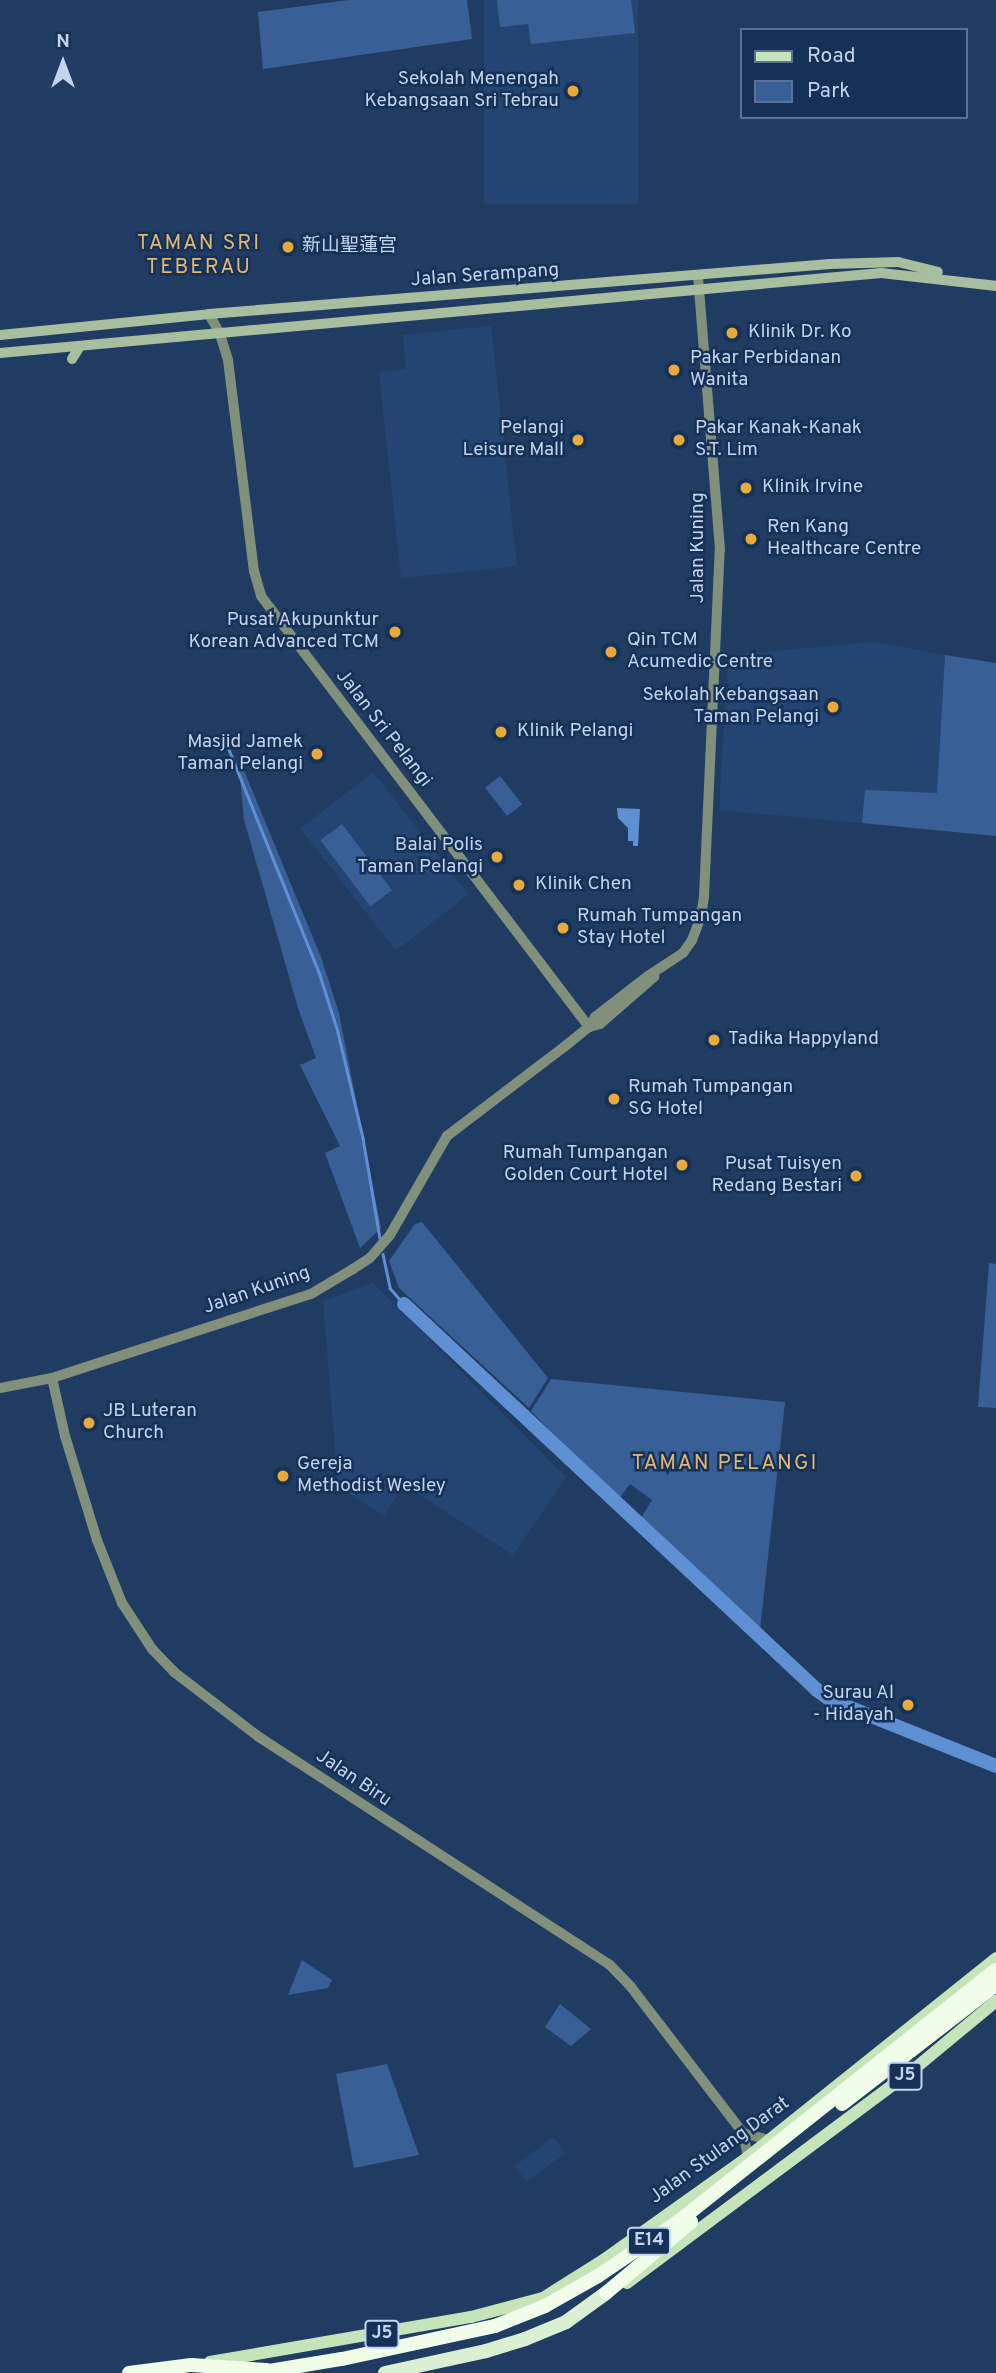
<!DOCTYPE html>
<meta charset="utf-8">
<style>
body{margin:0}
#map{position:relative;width:996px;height:2373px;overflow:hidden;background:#203c63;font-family:Overpass,"Noto Sans SC",sans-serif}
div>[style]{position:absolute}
.built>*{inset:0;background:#244572;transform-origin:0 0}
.green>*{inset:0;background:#386097;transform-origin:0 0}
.water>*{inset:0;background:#5f90d4}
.stream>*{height:2.5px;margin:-1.25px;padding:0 1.25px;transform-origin:1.25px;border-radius:1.25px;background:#5f90d4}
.river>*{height:14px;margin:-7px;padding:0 7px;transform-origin:7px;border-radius:7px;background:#5f90d4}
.tertiary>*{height:10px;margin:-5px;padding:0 5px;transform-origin:5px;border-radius:5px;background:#81907b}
.secondary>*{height:10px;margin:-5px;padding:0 5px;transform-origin:5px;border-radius:5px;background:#a8bf9f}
.primary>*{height:12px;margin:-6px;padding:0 6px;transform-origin:6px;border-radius:6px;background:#c6e4ba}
.trunk>*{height:14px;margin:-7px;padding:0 7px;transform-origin:7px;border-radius:7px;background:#daf0d2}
.motorway>*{height:14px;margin:-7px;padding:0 7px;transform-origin:7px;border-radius:7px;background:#effde9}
.dots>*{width:19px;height:19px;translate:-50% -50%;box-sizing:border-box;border:4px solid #153157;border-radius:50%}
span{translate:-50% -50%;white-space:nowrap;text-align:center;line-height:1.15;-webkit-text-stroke:5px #153157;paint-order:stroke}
.shield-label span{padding:2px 5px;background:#153157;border:2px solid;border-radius:5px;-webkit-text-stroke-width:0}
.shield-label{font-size:18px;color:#c3d4ec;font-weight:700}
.poi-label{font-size:19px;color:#c3d4ec}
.right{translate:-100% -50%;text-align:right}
.left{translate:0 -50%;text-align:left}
.street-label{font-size:19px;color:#c3d4ec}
.neighbourhood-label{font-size:21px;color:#e3b773;letter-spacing:2px}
.legend{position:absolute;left:740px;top:28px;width:228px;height:91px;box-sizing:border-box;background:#153157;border:2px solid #5b7293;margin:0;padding:9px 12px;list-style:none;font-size:21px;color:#c3d4ec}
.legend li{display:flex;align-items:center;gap:14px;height:35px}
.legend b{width:35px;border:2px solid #5b7293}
.north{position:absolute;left:28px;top:28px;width:70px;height:70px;-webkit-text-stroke:5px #153157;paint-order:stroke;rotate:0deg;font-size:19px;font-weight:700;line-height:28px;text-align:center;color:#c3d4ec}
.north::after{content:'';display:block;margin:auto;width:24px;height:32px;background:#c3d4ec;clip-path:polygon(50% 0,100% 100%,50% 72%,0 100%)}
</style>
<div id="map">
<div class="built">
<i style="left:484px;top:0;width:154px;height:204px"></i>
<i style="clip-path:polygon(491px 326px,517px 566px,401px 578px,379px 372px,406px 369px,403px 335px)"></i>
<i style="clip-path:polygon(875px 642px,945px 655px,935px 830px,719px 810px,728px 655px)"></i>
<i style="left:373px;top:772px;width:155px;height:92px;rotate:52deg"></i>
<i style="clip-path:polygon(373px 1283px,566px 1477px,513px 1555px,404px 1485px,384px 1516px,338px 1486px,323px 1301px)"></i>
<i style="left:553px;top:2137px;width:20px;height:48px;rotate:53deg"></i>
</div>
<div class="green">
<i style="clip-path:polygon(349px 0,467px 0,472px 39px,263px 69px,258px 12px)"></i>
<i style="clip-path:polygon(497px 0,631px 0,635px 33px,531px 44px,528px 24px,500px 27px)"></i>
<i style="clip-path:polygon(945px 655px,996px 663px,996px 836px,862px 823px,865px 790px,937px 793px)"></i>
<i style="clip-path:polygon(238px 756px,321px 957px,339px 1013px,381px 1228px,360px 1248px,325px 1153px,340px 1146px,300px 1065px,316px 1058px,298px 1008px,244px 820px)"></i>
<i style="left:500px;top:776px;width:36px;height:19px;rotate:52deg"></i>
<i style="left:342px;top:824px;width:83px;height:27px;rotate:53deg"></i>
<i style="clip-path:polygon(422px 1222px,548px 1378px,529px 1408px,399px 1288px,389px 1261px,415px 1224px)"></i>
<i style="clip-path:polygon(989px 1263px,996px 1264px,996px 1408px,978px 1407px)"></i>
<i style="clip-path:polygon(551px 1379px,785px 1402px,760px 1630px,641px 1518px,652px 1500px,630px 1484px,618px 1500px,531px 1411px)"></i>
<i style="clip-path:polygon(302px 1960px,332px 1980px,328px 1988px,288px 1995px)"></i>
<i style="clip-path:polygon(560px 2004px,591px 2029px,571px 2046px,545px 2027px)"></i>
<i style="clip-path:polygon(387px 2064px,419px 2155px,354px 2168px,336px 2074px)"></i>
</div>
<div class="water">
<i style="clip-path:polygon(617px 808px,640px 809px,638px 846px,633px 846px,633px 841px,628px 841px,628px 828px,618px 818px)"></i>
</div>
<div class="stream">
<i style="left:228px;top:747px;width:243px;rotate:68deg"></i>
<i style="left:319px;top:972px;width:63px;rotate:72.4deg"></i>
<i style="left:338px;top:1032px;width:109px;rotate:76.7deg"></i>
<i style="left:363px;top:1138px;width:101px;rotate:80.4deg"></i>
<i style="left:383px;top:1254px;width:35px;rotate:78deg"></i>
<i style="left:390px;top:1288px;width:21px;rotate:49deg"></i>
</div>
<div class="river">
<i style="left:404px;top:1304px;width:565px;rotate:43.06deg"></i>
<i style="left:817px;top:1690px;width:17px;rotate:36deg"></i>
<i style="left:831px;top:1700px;width:178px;rotate:21.8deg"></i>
</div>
<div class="tertiary">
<i style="left:209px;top:314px;width:23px;rotate:61deg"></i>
<i style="left:220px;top:334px;width:27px;rotate:73deg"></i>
<i style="left:228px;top:360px;width:213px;rotate:83deg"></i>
<i style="left:254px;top:571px;width:26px;rotate:74deg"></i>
<i style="left:261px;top:596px;width:542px;rotate:52.73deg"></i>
<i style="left:589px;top:1027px;width:11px;rotate:-15deg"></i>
<i style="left:600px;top:1024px;width:72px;rotate:-41deg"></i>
<i style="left:52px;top:1378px;width:59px;rotate:77.4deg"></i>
<i style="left:65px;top:1436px;width:109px;rotate:72.9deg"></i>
<i style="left:97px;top:1540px;width:68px;rotate:68.4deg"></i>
<i style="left:122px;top:1603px;width:55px;rotate:56.9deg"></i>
<i style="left:152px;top:1649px;width:32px;rotate:46deg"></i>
<i style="left:174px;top:1672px;width:107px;rotate:37.4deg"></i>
<i style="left:259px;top:1737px;width:417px;rotate:33deg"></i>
<i style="left:609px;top:1964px;width:32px;rotate:46deg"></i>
<i style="left:631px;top:1987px;width:184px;rotate:52.5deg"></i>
<i style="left:743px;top:2133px;width:25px;rotate:78deg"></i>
<i style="left:0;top:1388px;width:53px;rotate:-10.9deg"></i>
<i style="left:52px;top:1378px;width:272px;rotate:-18deg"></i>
<i style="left:311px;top:1294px;width:49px;rotate:-30.8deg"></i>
<i style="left:353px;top:1269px;width:20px;rotate:-33deg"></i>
<i style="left:370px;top:1258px;width:30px;rotate:-49deg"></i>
<i style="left:390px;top:1235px;width:114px;rotate:-60.1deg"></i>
<i style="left:447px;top:1136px;width:147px;rotate:-37.3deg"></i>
<i style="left:564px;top:1047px;width:32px;rotate:-39deg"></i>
<i style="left:589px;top:1027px;width:12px;rotate:-59deg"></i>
<i style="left:595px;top:1017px;width:67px;rotate:-37.7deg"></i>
<i style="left:648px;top:976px;width:42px;rotate:-33.3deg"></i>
<i style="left:683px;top:953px;width:16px;rotate:-55deg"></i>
<i style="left:692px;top:940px;width:26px;rotate:-69deg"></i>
<i style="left:701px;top:916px;width:20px;rotate:-81deg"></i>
<i style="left:704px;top:896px;width:346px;rotate:-87.4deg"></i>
<i style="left:720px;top:550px;width:275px;rotate:-94.6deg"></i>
<i style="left:743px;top:2133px;width:27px;rotate:15deg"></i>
</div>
<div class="secondary">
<i style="left:0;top:335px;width:210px;rotate:-5.7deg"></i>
<i style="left:209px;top:314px;width:623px;rotate:-4.6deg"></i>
<i style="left:830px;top:264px;width:68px;rotate:-1.7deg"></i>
<i style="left:898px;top:262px;width:41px;rotate:14deg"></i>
<i style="left:0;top:353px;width:885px;rotate:-5.19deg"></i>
<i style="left:881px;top:273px;width:116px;rotate:6.4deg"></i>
<i style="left:72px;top:359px;width:15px;rotate:-58deg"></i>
</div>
<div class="primary">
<i style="left:627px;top:2283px;width:357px;rotate:-36.7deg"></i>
<i style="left:913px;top:2070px;width:108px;rotate:-39.7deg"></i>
<i style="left:210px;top:2362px;width:265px;rotate:-9.8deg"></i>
<i style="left:471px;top:2317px;width:74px;rotate:-14.8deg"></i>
<i style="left:543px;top:2298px;width:73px;rotate:-32.2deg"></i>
<i style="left:605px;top:2259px;width:176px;rotate:-35.5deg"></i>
<i style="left:748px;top:2157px;width:318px;rotate:-38.7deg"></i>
</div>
<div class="trunk">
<i style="left:385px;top:2373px;width:103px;rotate:-12.3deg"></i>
<i style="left:486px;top:2351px;width:41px;rotate:-17.1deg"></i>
<i style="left:525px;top:2339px;width:44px;rotate:-22.5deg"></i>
<i style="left:566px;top:2322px;width:49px;rotate:-35.9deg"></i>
</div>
<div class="motorway">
<i style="left:842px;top:2104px;width:195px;rotate:-37.7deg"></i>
<i style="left:606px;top:2293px;width:111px;rotate:-39.9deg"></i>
<i style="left:129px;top:2373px;width:63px;rotate:-7.4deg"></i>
<i style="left:191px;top:2365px;width:76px;rotate:3.8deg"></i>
<i style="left:257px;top:2373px;width:86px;rotate:-9.4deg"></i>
<i style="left:342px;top:2359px;width:157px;rotate:-12.2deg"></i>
<i style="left:495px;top:2326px;width:54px;rotate:-21.8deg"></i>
<i style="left:545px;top:2306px;width:61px;rotate:-29.5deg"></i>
<i style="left:598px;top:2276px;width:98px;rotate:-34.2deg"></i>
<i style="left:679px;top:2221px;width:404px;rotate:-38.4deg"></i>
</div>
<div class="dots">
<i style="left:573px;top:91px;background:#eaaa39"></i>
<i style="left:288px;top:247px;background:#eaaa39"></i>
<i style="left:732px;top:333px;background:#eaaa39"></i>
<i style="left:674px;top:370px;background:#eaaa39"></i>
<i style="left:578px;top:440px;background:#eaaa39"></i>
<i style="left:679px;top:440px;background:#eaaa39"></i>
<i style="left:746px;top:488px;background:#eaaa39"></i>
<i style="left:751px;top:539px;background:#eaaa39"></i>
<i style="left:395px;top:632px;background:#eaaa39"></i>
<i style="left:611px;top:652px;background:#eaaa39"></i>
<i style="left:833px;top:707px;background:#eaaa39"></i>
<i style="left:501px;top:732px;background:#eaaa39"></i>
<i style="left:317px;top:754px;background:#eaaa39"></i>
<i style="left:497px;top:857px;background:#eaaa39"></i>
<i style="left:519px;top:885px;background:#eaaa39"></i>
<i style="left:563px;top:928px;background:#eaaa39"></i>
<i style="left:714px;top:1040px;background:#eaaa39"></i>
<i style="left:614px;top:1099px;background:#eaaa39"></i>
<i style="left:682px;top:1165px;background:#eaaa39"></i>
<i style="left:856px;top:1176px;background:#eaaa39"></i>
<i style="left:89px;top:1423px;background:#eaaa39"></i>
<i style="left:283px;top:1476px;background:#eaaa39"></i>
<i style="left:908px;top:1705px;background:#eaaa39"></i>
</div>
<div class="shield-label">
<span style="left:905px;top:2076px">J5</span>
<span style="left:649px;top:2241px">E14</span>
<span style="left:382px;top:2334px">J5</span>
</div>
<div class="poi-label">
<span class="right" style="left:559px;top:91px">Sekolah Menengah<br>Kebangsaan Sri Tebrau</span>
<span class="left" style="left:302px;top:247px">新山聖蓮宫</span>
<span class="left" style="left:748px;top:333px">Klinik Dr. Ko</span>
<span class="left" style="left:690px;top:370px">Pakar Perbidanan<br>Wanita</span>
<span class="right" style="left:564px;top:440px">Pelangi<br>Leisure Mall</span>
<span class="left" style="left:695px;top:440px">Pakar Kanak-Kanak<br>S.T. Lim</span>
<span class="left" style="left:762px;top:488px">Klinik Irvine</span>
<span class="left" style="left:767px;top:539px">Ren Kang<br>Healthcare Centre</span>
<span class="right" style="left:379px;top:632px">Pusat Akupunktur<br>Korean Advanced TCM</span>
<span class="left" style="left:627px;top:652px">Qin TCM<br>Acumedic Centre</span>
<span class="right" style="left:819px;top:707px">Sekolah Kebangsaan<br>Taman Pelangi</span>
<span class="left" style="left:517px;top:732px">Klinik Pelangi</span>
<span class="right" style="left:303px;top:754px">Masjid Jamek<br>Taman Pelangi</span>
<span class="right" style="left:483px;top:857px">Balai Polis<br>Taman Pelangi</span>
<span class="left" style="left:535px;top:885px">Klinik Chen</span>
<span class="left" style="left:577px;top:928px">Rumah Tumpangan<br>Stay Hotel</span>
<span class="left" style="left:728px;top:1040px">Tadika Happyland</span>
<span class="left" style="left:628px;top:1099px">Rumah Tumpangan<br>SG Hotel</span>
<span class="right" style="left:668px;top:1165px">Rumah Tumpangan<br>Golden Court Hotel</span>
<span class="right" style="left:842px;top:1176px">Pusat Tuisyen<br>Redang Bestari</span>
<span class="left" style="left:103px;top:1423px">JB Luteran<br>Church</span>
<span class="left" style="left:297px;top:1476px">Gereja<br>Methodist Wesley</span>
<span class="right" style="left:894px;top:1705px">Surau Al<br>- Hidayah</span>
</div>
<div class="street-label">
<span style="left:485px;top:276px;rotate:-4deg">Jalan Serampang</span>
<span style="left:699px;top:548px;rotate:-90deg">Jalan Kuning</span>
<span style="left:383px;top:729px;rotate:52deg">Jalan Sri Pelangi</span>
<span style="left:257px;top:1291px;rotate:-19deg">Jalan Kuning</span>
<span style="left:353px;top:1779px;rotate:34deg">Jalan Biru</span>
<span style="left:720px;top:2151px;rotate:-36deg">Jalan Stulang Darat</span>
</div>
<div class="neighbourhood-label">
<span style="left:199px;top:256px">TAMAN SRI<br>TEBERAU</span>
<span style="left:725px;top:1464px">TAMAN PELANGI</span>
</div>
<ul class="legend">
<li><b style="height:9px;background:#c6e4ba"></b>Road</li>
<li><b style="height:19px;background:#386097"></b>Park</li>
</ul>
<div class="north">N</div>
</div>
